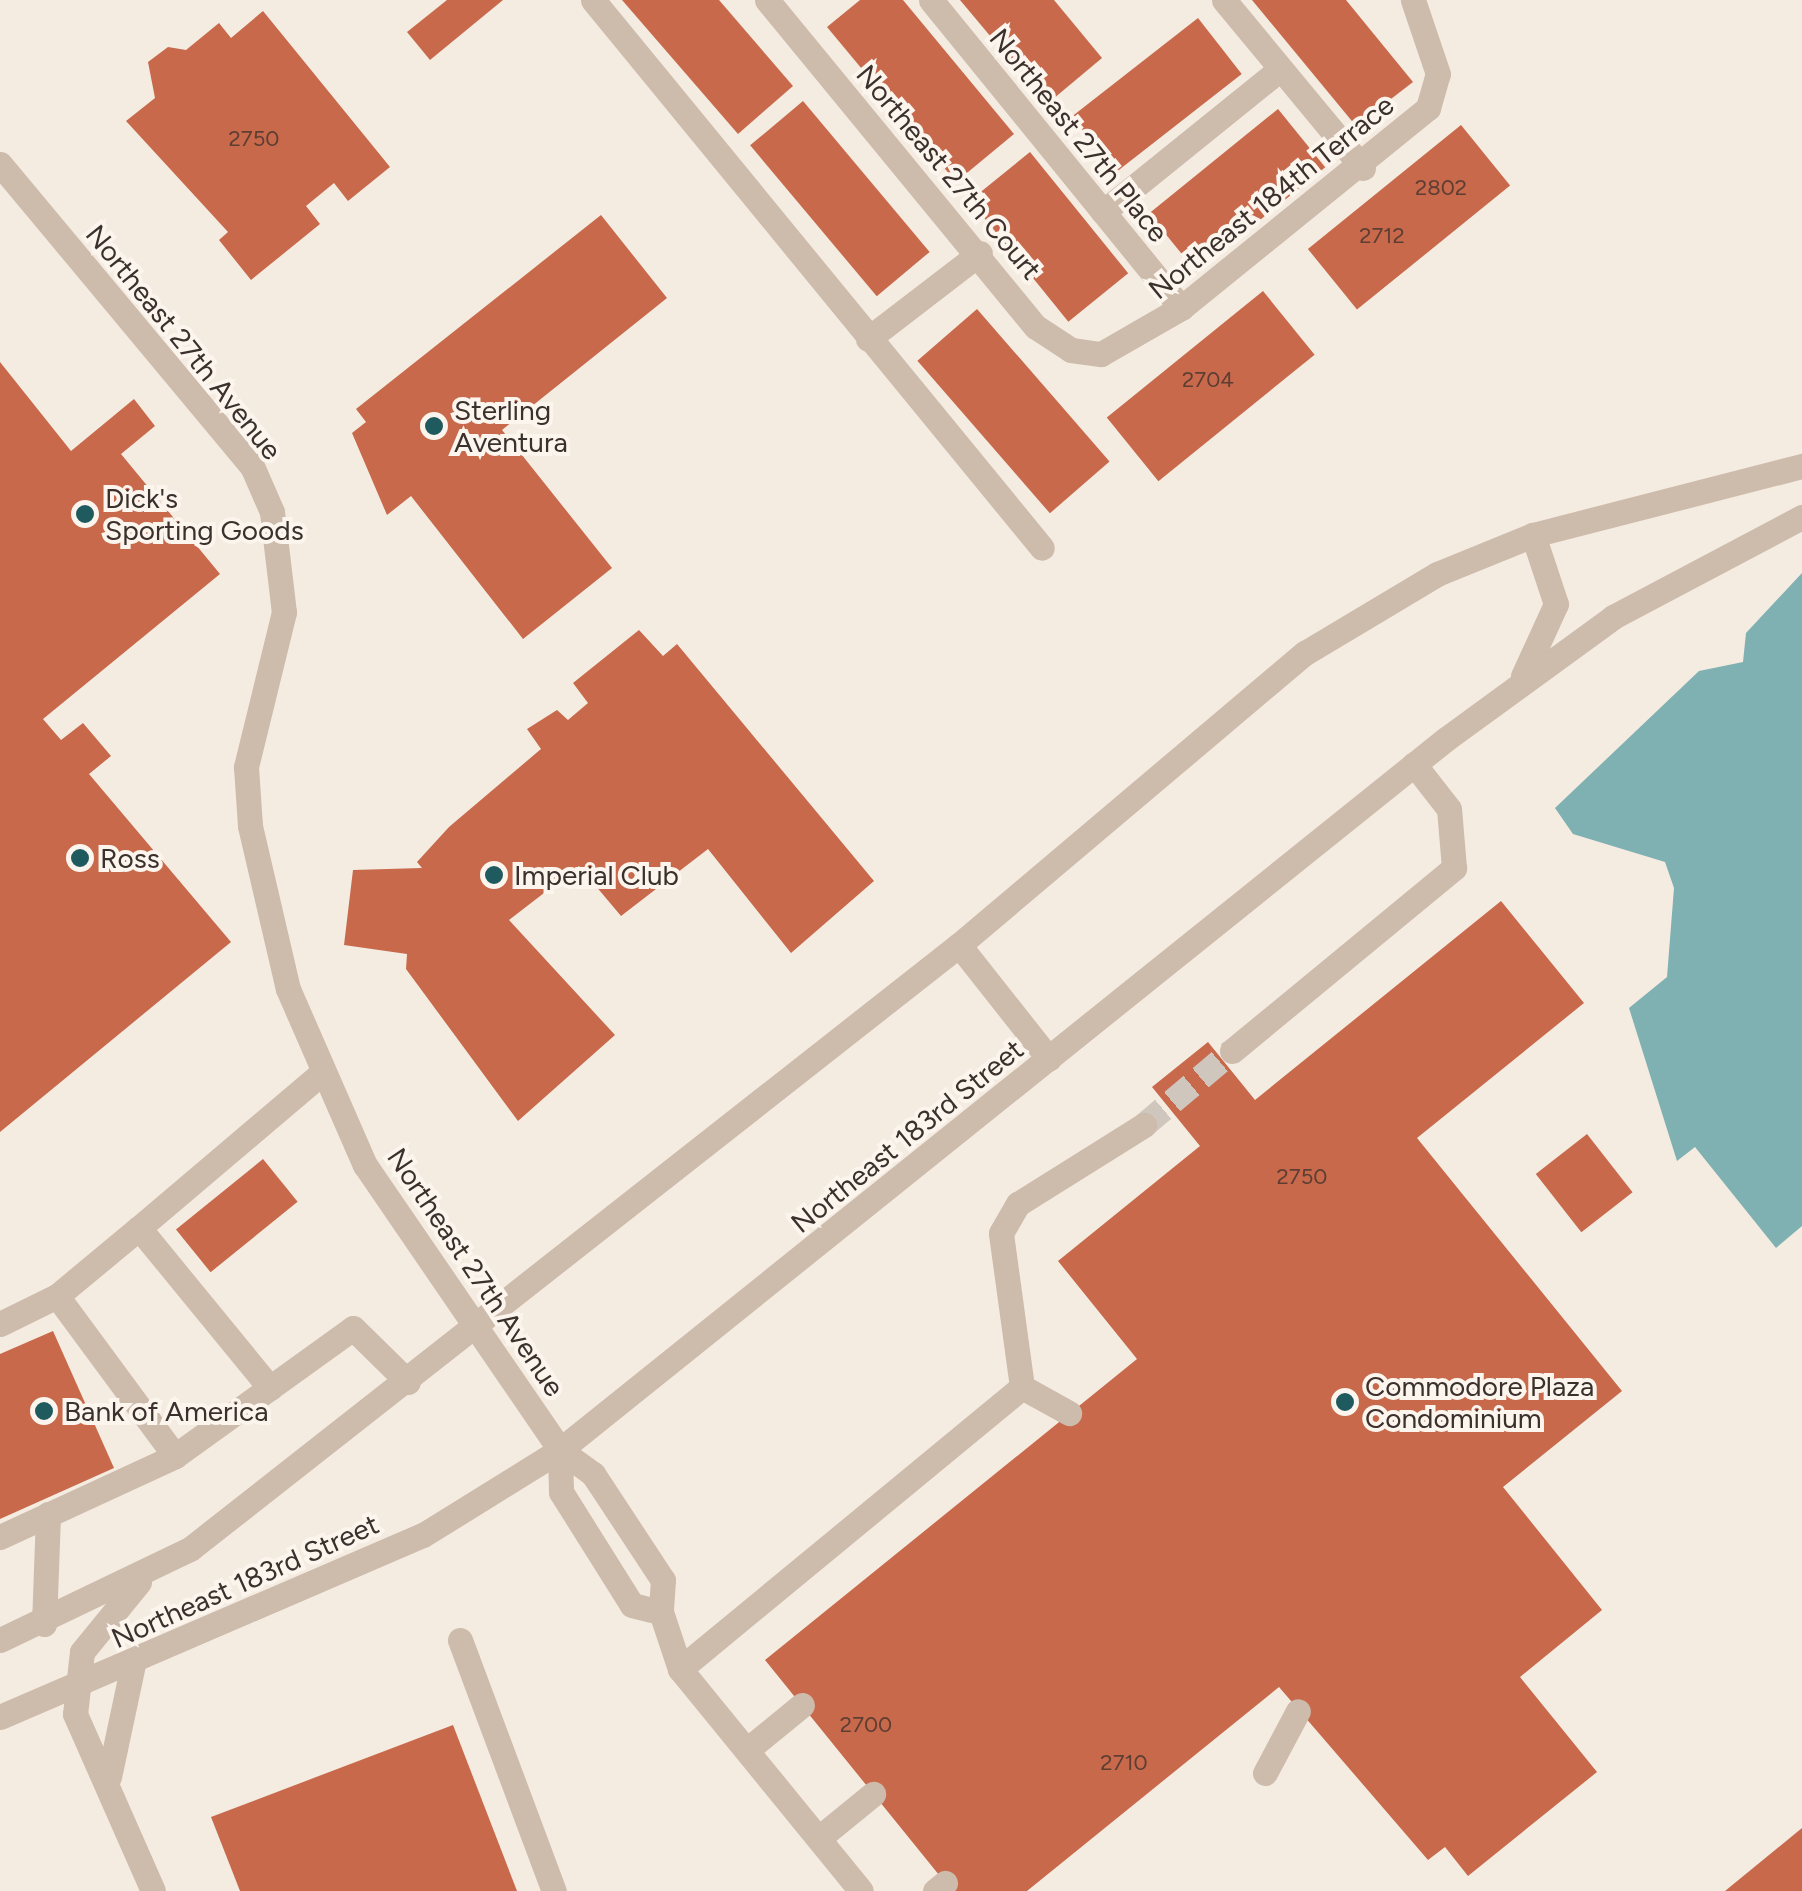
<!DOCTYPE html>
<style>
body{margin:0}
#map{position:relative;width:1802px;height:1891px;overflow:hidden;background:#f4ebe1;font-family:Figtree,sans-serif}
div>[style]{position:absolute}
.water>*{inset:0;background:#7fb0b2}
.building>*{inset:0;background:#c8694b;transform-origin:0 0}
.minor-tunnel>*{height:25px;margin-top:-12.5px;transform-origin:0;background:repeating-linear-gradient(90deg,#cfc6bd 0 25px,transparent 0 37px)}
.minor>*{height:25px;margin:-12.5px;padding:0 12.5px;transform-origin:12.5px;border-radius:12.5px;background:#cdbbac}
.dots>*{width:28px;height:28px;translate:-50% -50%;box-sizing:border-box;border:5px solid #fbf5ee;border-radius:50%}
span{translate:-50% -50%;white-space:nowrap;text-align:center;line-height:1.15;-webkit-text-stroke:8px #fbf5ee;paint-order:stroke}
.number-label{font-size:22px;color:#5e3e33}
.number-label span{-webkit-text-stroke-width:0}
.street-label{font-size:28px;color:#3b302b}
.poi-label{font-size:28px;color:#3b302b}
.left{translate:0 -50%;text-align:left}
</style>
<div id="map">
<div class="water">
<i style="clip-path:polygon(1802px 573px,1802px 1226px,1776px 1248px,1695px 1147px,1677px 1161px,1629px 1008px,1667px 977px,1674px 888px,1665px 862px,1573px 834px,1555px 808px,1699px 671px,1743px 662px,1746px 633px)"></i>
</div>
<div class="building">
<i style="clip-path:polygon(447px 0,503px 0,430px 60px,407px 32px)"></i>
<i style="clip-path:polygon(622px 0,719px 0,793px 86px,738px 134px)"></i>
<i style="clip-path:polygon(860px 0,903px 0,1014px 134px,956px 182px,827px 27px)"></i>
<i style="clip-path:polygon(960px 0,1054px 0,1102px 58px,1047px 104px)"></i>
<i style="clip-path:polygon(1252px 0,1346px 0,1413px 82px,1356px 126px)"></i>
<i style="clip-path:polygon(263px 11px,390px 167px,348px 201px,334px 183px,306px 206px,320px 224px,251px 280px,219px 240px,228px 232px,126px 121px,155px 98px,148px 62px,168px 47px,186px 50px,219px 23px,231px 38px)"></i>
<i style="left:1198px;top:18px;width:71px;height:160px;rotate:52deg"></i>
<i style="left:803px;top:101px;width:197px;height:69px;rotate:50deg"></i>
<i style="left:1278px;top:109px;width:75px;height:166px;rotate:51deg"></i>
<i style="left:1461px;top:125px;width:78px;height:197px;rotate:51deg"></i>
<i style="left:1030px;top:152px;width:156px;height:77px;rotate:51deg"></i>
<i style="clip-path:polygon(601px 215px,667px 298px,502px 430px,612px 568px,523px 639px,411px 496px,387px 515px,352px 433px,366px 422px,356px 409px)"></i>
<i style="left:1263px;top:291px;width:82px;height:201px;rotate:51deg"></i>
<i style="left:977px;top:309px;width:202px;height:79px;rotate:49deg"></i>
<i style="clip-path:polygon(0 362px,71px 451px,134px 399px,155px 426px,121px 454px,220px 574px,43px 719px,61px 740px,83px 723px,111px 756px,89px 774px,231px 942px,0 1132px)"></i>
<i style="clip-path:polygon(639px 630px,663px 656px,677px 644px,874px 881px,791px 953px,708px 849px,621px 916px,579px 866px,509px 920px,615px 1035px,518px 1121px,406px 969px,407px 954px,344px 945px,353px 870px,422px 868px,417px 862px,449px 827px,541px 749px,527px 729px,557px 710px,568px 720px,588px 703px,573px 683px)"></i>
<i style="clip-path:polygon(1501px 901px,1584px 1003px,1417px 1138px,1622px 1391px,1503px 1487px,1602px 1610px,1520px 1677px,1597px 1772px,1468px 1876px,1445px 1847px,1428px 1860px,1279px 1687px,1027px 1891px,952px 1891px,765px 1660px,1137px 1359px,1058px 1261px,1200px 1146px,1152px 1087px,1208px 1042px,1255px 1100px)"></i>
<i style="left:1587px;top:1134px;width:74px;height:65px;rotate:52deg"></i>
<i style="left:263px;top:1159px;width:55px;height:112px;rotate:51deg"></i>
<i style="clip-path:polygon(53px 1331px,114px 1468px,0 1519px,0 1354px)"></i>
<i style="clip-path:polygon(453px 1725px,517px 1891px,240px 1891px,211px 1817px)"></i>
<i style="clip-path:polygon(1802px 1828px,1802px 1891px,1725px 1891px)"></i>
</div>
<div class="minor-tunnel">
<i style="left:1144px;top:1125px;width:115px;rotate:-40.1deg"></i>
</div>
<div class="minor">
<i style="left:593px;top:0;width:708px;rotate:50.67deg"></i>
<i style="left:767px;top:0;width:423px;rotate:50.6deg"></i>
<i style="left:1036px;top:327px;width:42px;rotate:33.3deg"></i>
<i style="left:1071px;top:350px;width:30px;rotate:8deg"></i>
<i style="left:1101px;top:354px;width:92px;rotate:-29.9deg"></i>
<i style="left:1181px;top:308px;width:318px;rotate:-39deg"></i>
<i style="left:1428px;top:108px;width:35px;rotate:-74deg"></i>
<i style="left:1438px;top:74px;width:78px;rotate:-108.7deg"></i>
<i style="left:931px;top:0;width:397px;rotate:50.9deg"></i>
<i style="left:1224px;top:0;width:218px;rotate:50.4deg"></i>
<i style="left:0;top:164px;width:393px;rotate:50.2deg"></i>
<i style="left:252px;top:466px;width:50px;rotate:66.5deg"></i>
<i style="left:272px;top:512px;width:101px;rotate:83.2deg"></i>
<i style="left:284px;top:612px;width:160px;rotate:103.8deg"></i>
<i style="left:246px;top:767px;width:59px;rotate:86.1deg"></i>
<i style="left:250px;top:826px;width:167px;rotate:76.9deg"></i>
<i style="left:288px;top:989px;width:192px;rotate:66.4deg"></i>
<i style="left:365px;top:1165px;width:345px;rotate:55.6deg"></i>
<i style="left:560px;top:1450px;width:41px;rotate:36deg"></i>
<i style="left:593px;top:1474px;width:127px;rotate:56.6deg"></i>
<i style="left:663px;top:1580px;width:32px;rotate:94deg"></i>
<i style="left:661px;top:1612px;width:60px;rotate:71.6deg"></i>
<i style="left:680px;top:1669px;width:286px;rotate:50.8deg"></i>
<i style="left:1103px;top:212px;width:228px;rotate:-38.9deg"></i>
<i style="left:868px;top:339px;width:141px;rotate:-37.5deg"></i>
<i style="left:1523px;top:676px;width:79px;rotate:-65.4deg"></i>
<i style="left:1556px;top:604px;width:73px;rotate:-108.4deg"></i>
<i style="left:959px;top:945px;width:145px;rotate:51.7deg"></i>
<i style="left:1232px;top:1051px;width:288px;rotate:-39.5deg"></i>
<i style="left:1454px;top:868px;width:59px;rotate:-94.8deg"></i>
<i style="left:1449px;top:809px;width:57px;rotate:-127.9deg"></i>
<i style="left:139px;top:1228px;width:240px;rotate:-40.3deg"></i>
<i style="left:57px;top:1296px;width:199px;rotate:53.6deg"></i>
<i style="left:0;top:1324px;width:64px;rotate:-26.2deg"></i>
<i style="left:57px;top:1296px;width:107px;rotate:-39.7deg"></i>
<i style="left:139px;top:1228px;width:207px;rotate:50.7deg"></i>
<i style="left:1022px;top:1387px;width:54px;rotate:29deg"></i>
<i style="left:560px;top:1450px;width:42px;rotate:88.6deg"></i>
<i style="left:561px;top:1492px;width:133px;rotate:57.9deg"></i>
<i style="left:632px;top:1605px;width:30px;rotate:14deg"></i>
<i style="left:0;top:1537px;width:193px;rotate:-24.8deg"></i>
<i style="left:175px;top:1456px;width:219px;rotate:-35.7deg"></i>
<i style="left:353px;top:1328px;width:77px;rotate:44.5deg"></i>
<i style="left:139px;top:1582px;width:90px;rotate:129.2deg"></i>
<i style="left:82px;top:1652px;width:62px;rotate:96.4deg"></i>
<i style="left:75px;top:1714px;width:193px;rotate:66.2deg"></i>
<i style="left:44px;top:1624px;width:110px;rotate:-87.9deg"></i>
<i style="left:0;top:1640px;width:211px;rotate:-25.6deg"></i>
<i style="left:190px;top:1549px;width:978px;rotate:-38.15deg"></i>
<i style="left:959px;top:945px;width:453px;rotate:-40.2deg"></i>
<i style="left:1305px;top:653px;width:154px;rotate:-30.9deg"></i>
<i style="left:1437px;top:574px;width:104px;rotate:-22.1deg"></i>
<i style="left:1533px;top:535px;width:278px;rotate:-14.4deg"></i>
<i style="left:460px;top:1640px;width:268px;rotate:69.5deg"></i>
<i style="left:680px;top:1669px;width:443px;rotate:-39.5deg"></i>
<i style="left:1022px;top:1387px;width:155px;rotate:-97.8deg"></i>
<i style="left:1001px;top:1233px;width:34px;rotate:-60deg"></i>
<i style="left:1018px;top:1204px;width:149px;rotate:-32.1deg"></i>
<i style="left:0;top:1717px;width:460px;rotate:-23.3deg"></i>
<i style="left:423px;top:1535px;width:161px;rotate:-31.8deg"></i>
<i style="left:560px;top:1450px;width:1136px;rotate:-38.75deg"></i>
<i style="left:1446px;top:739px;width:207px;rotate:-36.1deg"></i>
<i style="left:1613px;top:617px;width:214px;rotate:-27.9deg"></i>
<i style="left:747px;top:1750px;width:71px;rotate:-39.3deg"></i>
<i style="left:1265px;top:1773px;width:70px;rotate:-62deg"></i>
<i style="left:109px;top:1777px;width:116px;rotate:-78deg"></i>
<i style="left:819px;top:1838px;width:70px;rotate:-39.2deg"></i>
<i style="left:935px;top:1891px;width:13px;rotate:-39deg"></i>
</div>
<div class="dots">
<i style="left:434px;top:426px;background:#1f5a5e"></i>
<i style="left:85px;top:514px;background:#1f5a5e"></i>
<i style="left:80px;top:858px;background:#1f5a5e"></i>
<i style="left:494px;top:875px;background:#1f5a5e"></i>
<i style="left:1345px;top:1402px;background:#1f5a5e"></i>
<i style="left:44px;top:1411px;background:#1f5a5e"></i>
</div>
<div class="number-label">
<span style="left:254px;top:139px">2750</span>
<span style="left:1441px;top:188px">2802</span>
<span style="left:1382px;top:236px">2712</span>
<span style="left:1208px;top:380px">2704</span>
<span style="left:1302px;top:1177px">2750</span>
<span style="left:866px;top:1725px">2700</span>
<span style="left:1124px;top:1763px">2710</span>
</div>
<div class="street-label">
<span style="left:1079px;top:135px;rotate:51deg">Northeast 27th Place</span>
<span style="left:949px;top:172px;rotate:50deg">Northeast 27th Court</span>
<span style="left:1271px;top:197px;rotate:-39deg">Northeast 184th Terrace</span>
<span style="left:184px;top:342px;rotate:51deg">Northeast 27th Avenue</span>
<span style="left:907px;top:1136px;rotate:-39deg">Northeast 183rd Street</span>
<span style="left:476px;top:1272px;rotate:56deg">Northeast 27th Avenue</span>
<span style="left:245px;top:1581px;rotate:-24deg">Northeast 183rd Street</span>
</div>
<div class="poi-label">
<span class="left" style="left:454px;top:426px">Sterling<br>Aventura</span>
<span class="left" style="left:105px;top:514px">Dick's<br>Sporting Goods</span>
<span class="left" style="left:100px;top:858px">Ross</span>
<span class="left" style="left:514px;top:875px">Imperial Club</span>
<span class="left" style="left:1365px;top:1402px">Commodore Plaza<br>Condominium</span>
<span class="left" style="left:64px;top:1411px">Bank of America</span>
</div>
</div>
